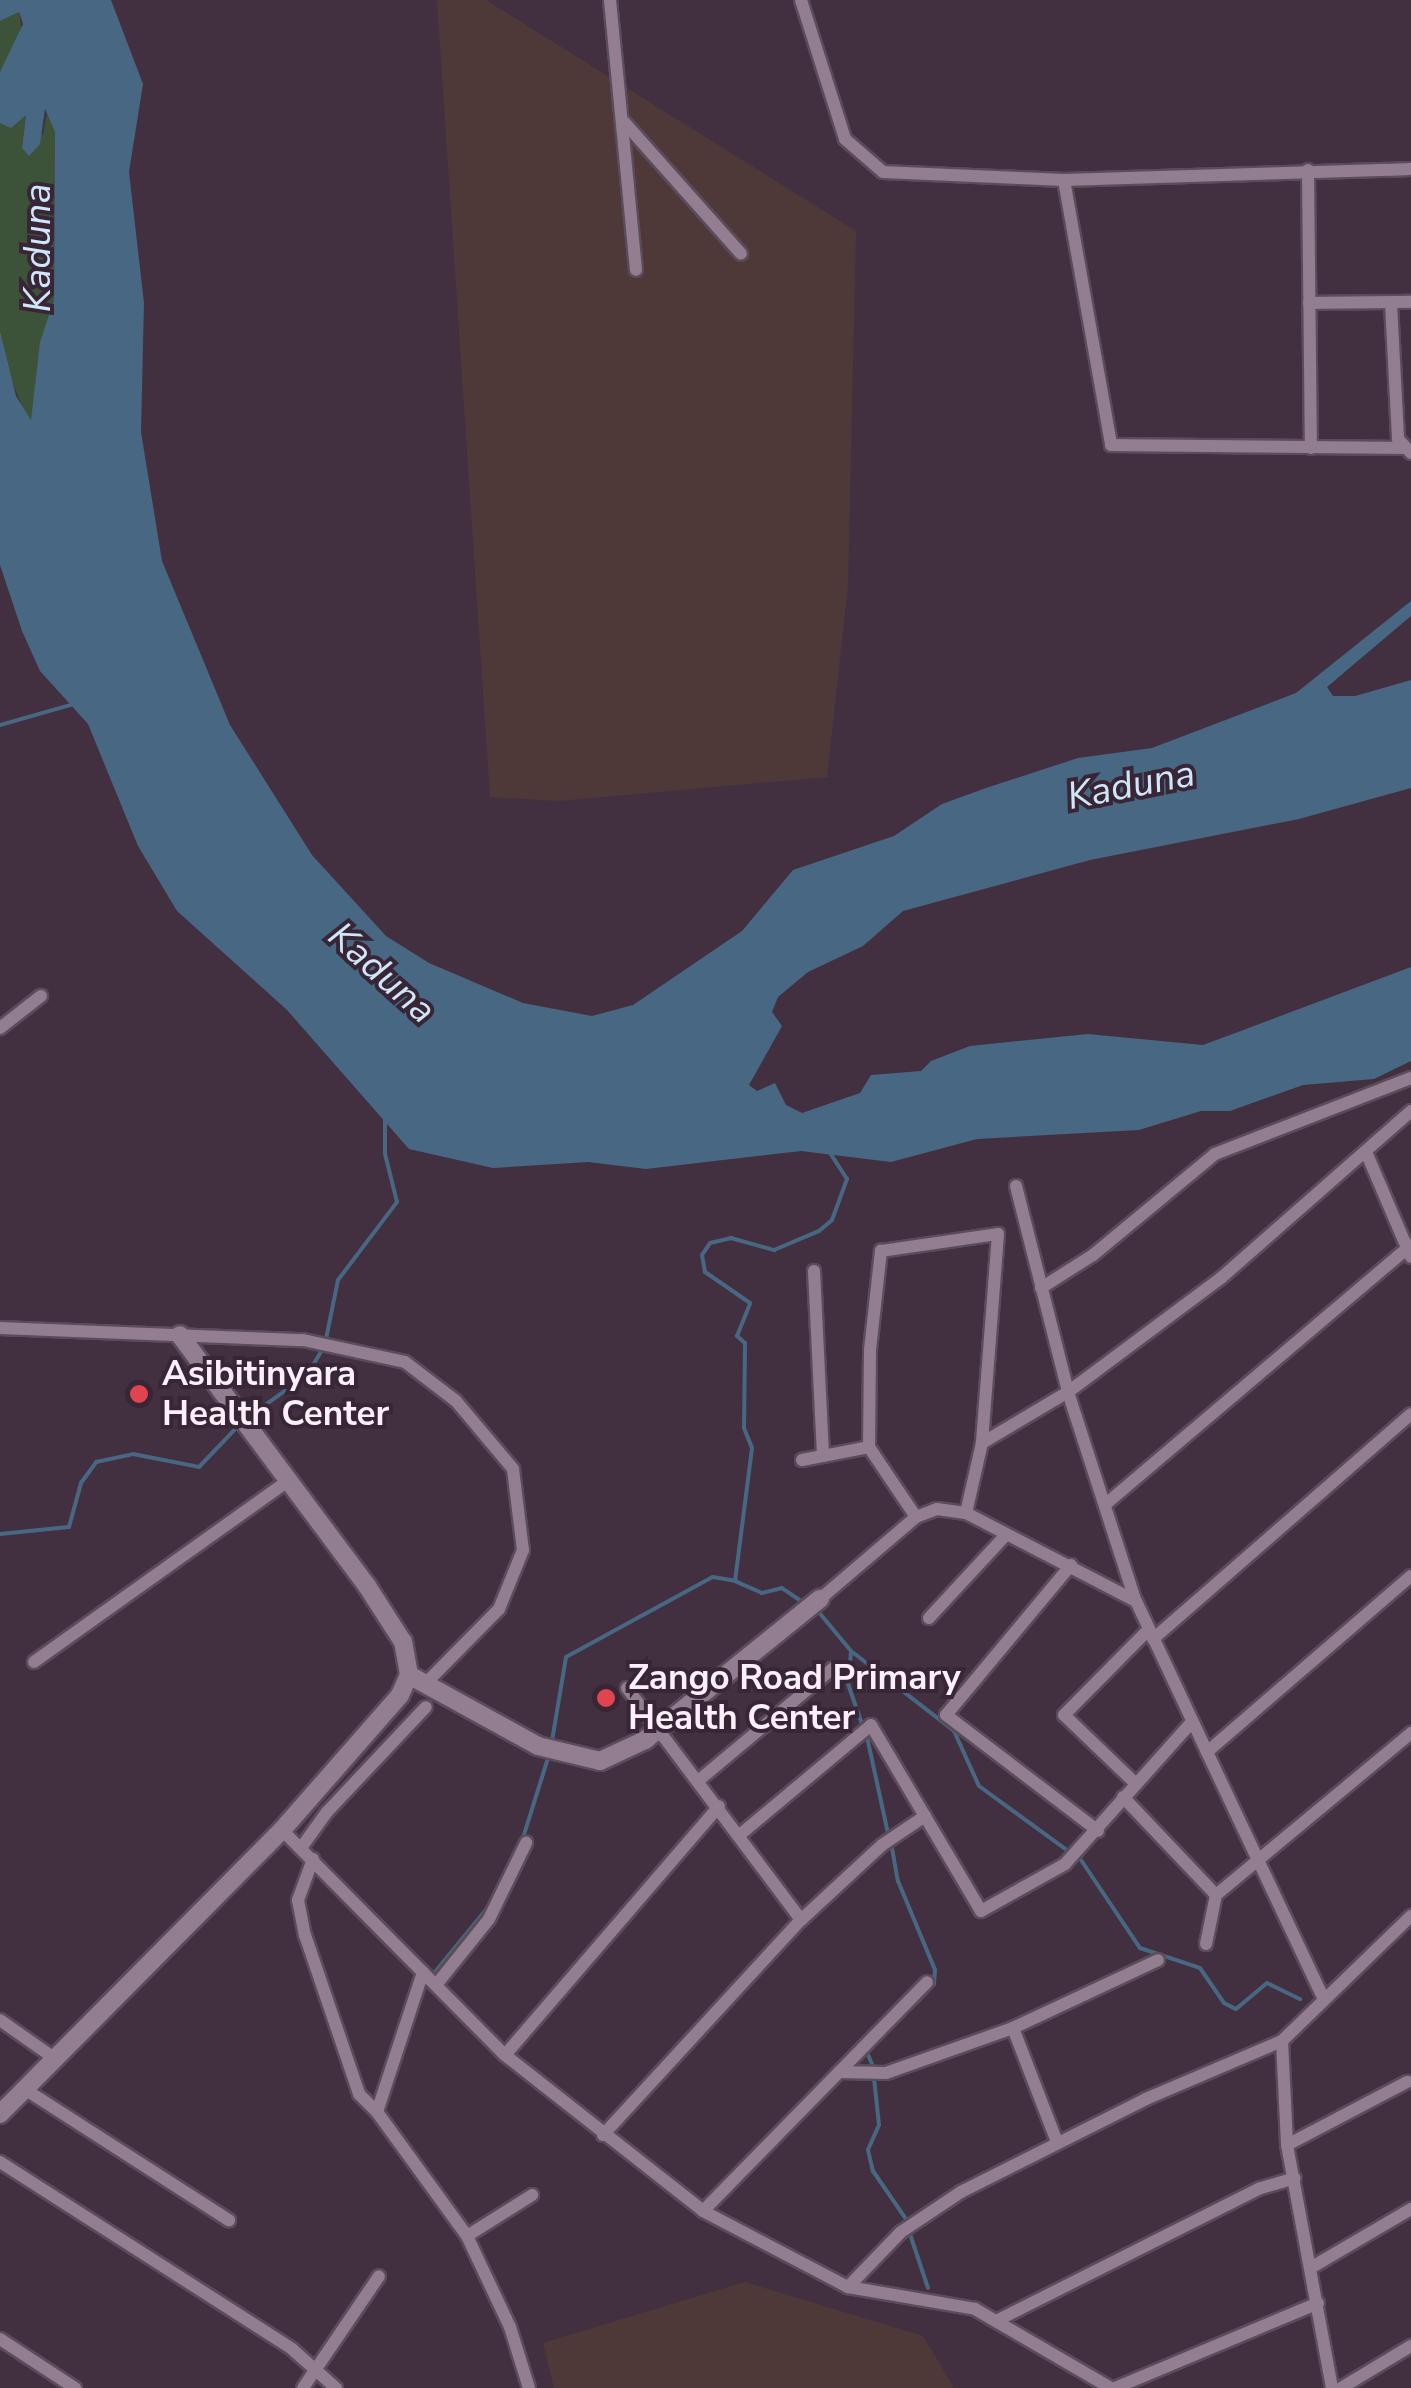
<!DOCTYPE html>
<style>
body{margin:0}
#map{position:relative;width:1411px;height:2388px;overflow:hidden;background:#423041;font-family:"Nunito Sans",sans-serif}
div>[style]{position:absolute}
.industrial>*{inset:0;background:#4e3938}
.green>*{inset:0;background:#3c5339}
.water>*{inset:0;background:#476782}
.stream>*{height:4px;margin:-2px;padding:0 2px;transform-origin:2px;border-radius:2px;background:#476782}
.roads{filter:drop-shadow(2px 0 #5b4c5a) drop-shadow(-2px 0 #5b4c5a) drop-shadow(0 2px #5b4c5a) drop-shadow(0 -2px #5b4c5a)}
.street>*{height:12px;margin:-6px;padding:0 6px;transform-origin:6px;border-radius:6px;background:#927d91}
.secondary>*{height:18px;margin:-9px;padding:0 9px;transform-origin:9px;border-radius:9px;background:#927d91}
.dots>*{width:28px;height:28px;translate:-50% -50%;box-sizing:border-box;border:5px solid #382637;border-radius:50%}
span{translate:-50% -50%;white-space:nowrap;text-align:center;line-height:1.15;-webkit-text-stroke:8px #382637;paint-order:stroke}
.poi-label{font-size:35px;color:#fbeffa;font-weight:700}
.left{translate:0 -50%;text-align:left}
.water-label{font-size:38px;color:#d0e6f9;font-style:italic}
</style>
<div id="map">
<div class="industrial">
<i style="clip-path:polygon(437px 0,486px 0,856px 231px,848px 584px,827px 777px,558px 801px,490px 797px)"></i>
<i style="clip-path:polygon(745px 2282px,923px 2336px,954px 2388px,554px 2388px,543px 2343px)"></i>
</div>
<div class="green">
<i style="clip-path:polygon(19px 12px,22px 32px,0 72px,0 21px)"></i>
<i style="clip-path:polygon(48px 108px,55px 132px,54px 300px,36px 418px,28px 420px,6px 367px,0 331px,0 123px,26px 115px,22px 148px,43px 134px)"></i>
</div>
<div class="water">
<i style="clip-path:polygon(0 0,111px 0,143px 84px,129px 172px,144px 303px,141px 432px,162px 561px,230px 725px,312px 855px,386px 936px,429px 963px,523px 1003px,592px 1016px,633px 1005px,742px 931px,793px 870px,894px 836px,942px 804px,986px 788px,1078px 758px,1152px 748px,1296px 693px,1411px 601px,1411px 616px,1327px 687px,1333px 696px,1355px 696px,1411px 680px,1411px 788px,1299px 819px,1090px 860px,903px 911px,863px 946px,808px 972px,778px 997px,772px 1012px,782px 1026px,749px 1085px,757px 1091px,775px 1083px,786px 1105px,802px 1113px,860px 1093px,871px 1075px,921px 1071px,931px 1061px,970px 1046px,1088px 1034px,1203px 1045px,1411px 967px,1411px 1061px,1374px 1079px,1303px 1085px,1230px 1111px,1201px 1111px,1139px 1130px,977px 1139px,891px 1162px,801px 1151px,646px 1169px,588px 1162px,493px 1168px,409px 1149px,287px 1010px,177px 911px,138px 846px,88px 724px,40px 671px,22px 631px,0 565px,0 331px,16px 396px,31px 420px,40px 342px,54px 300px,55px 132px,45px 109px,40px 144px,29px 156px,22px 148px,26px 115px,11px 128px,0 123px,0 72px,23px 24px,19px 12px,0 21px)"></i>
</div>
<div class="stream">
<i style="left:0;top:725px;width:80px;rotate:-15.9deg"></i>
<i style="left:326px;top:1339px;width:60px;rotate:-78.5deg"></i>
<i style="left:338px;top:1280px;width:98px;rotate:-52.9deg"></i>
<i style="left:397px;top:1202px;width:49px;rotate:-104deg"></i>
<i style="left:385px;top:1154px;width:37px;rotate:-90deg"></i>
<i style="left:247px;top:1418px;width:74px;rotate:-35.6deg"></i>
<i style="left:307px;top:1375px;width:31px;rotate:-59deg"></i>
<i style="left:0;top:1534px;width:69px;rotate:-5.8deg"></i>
<i style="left:69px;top:1527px;width:46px;rotate:-74.7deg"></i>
<i style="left:81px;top:1483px;width:26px;rotate:-54deg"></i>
<i style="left:96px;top:1462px;width:38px;rotate:-12deg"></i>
<i style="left:133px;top:1454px;width:67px;rotate:11.1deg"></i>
<i style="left:199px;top:1467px;width:59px;rotate:-46.4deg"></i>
<i style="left:804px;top:1603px;width:27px;rotate:-146deg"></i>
<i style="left:782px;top:1588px;width:21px;rotate:166deg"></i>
<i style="left:762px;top:1593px;width:30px;rotate:-156deg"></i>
<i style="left:735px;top:1581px;width:134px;rotate:-82.7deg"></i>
<i style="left:752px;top:1448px;width:22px;rotate:-112deg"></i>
<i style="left:744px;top:1428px;width:85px;rotate:-89.3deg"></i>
<i style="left:745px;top:1343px;width:11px;rotate:-139deg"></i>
<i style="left:737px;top:1336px;width:35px;rotate:-68deg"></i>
<i style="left:750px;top:1303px;width:55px;rotate:-145.4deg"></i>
<i style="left:705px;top:1272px;width:17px;rotate:-100deg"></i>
<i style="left:702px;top:1255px;width:14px;rotate:-56deg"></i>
<i style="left:710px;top:1243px;width:22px;rotate:-13deg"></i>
<i style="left:731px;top:1238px;width:45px;rotate:15.6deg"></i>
<i style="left:774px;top:1250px;width:49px;rotate:-22.9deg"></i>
<i style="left:819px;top:1231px;width:17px;rotate:-40deg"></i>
<i style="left:832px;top:1220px;width:44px;rotate:-69.9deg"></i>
<i style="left:847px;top:1179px;width:38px;rotate:-123deg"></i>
<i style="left:817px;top:1610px;width:53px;rotate:50.3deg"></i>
<i style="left:851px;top:1651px;width:130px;rotate:37.8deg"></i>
<i style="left:954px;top:1731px;width:60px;rotate:65.6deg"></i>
<i style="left:979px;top:1786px;width:114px;rotate:36.1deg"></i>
<i style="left:851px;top:1652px;width:32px;rotate:95deg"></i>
<i style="left:848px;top:1684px;width:42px;rotate:70.7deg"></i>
<i style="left:867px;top:1737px;width:98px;rotate:77.7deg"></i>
<i style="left:552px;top:1741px;width:85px;rotate:-80.5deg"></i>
<i style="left:566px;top:1657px;width:167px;rotate:-28.6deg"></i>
<i style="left:713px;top:1577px;width:22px;rotate:10deg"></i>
<i style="left:522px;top:1841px;width:90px;rotate:-72.6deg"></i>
<i style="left:892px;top:1848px;width:34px;rotate:80deg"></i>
<i style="left:898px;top:1881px;width:96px;rotate:67.4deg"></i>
<i style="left:935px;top:1970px;width:14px;rotate:94deg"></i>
<i style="left:934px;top:1984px;width:26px;rotate:133deg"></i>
<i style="left:1079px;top:1857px;width:110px;rotate:56.2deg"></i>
<i style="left:1140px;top:1948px;width:63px;rotate:18.4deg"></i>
<i style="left:1200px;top:1968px;width:42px;rotate:55.6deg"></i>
<i style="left:1224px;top:2003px;width:13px;rotate:27deg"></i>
<i style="left:1236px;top:2009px;width:40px;rotate:-40deg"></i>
<i style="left:1267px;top:1983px;width:37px;rotate:26deg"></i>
<i style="left:435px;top:1972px;width:85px;rotate:-50.7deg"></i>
<i style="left:866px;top:2050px;width:21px;rotate:67deg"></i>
<i style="left:874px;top:2078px;width:47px;rotate:83.9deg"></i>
<i style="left:879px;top:2125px;width:27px;rotate:114deg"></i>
<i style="left:868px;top:2150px;width:22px;rotate:77deg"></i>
<i style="left:873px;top:2171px;width:62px;rotate:55.5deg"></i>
<i style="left:909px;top:2231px;width:60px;rotate:71.6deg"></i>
</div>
<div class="roads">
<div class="street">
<i style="left:610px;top:0;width:271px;rotate:84.5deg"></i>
<i style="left:801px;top:0;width:146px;rotate:72.4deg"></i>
<i style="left:845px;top:139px;width:50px;rotate:41deg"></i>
<i style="left:883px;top:172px;width:181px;rotate:2.5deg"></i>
<i style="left:1064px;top:180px;width:347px;rotate:-1.8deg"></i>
<i style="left:624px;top:122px;width:176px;rotate:48.4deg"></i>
<i style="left:1308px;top:170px;width:278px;rotate:89.4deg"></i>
<i style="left:1064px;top:180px;width:269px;rotate:79.9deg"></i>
<i style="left:1111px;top:445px;width:292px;rotate:0.6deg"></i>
<i style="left:1309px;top:303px;width:102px;rotate:-0.6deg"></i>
<i style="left:1391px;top:304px;width:135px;rotate:87deg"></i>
<i style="left:1398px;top:439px;width:19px;rotate:47deg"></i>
<i style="left:0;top:1028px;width:52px;rotate:-38deg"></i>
<i style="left:1366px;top:1152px;width:114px;rotate:66.8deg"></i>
<i style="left:1016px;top:1186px;width:212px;rotate:75.8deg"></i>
<i style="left:1068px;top:1392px;width:218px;rotate:72.1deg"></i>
<i style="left:814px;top:1271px;width:185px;rotate:87.2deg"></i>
<i style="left:1041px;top:1288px;width:62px;rotate:-32.4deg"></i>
<i style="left:1093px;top:1255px;width:158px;rotate:-39.6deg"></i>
<i style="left:1215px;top:1154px;width:210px;rotate:-21.2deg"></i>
<i style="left:0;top:1328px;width:303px;rotate:2.3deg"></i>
<i style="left:303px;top:1340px;width:104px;rotate:12.2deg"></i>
<i style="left:405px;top:1362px;width:64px;rotate:37.4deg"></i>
<i style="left:456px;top:1401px;width:89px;rotate:50deg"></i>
<i style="left:513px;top:1469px;width:82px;rotate:83deg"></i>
<i style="left:523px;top:1550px;width:64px;rotate:112.1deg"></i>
<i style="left:499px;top:1609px;width:104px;rotate:134.6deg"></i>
<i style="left:982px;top:1443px;width:100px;rotate:-30.7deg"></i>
<i style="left:1068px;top:1392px;width:191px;rotate:-36.7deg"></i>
<i style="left:1221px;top:1278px;width:253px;rotate:-41.3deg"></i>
<i style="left:802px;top:1460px;width:68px;rotate:-11deg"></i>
<i style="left:1107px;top:1503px;width:399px;rotate:-40.3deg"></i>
<i style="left:916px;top:1517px;width:84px;rotate:-123.9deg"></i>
<i style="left:869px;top:1447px;width:97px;rotate:-89.4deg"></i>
<i style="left:870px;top:1350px;width:100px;rotate:-83.7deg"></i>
<i style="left:881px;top:1251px;width:118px;rotate:-8.3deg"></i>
<i style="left:998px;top:1234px;width:210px;rotate:94.4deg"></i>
<i style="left:982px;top:1443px;width:72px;rotate:102.9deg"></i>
<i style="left:1071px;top:1565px;width:195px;rotate:129.8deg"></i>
<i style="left:946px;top:1715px;width:191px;rotate:37.3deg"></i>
<i style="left:820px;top:1599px;width:126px;rotate:-40.5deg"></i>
<i style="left:916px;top:1517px;width:22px;rotate:-21deg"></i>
<i style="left:937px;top:1509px;width:29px;rotate:8deg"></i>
<i style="left:966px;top:1513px;width:191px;rotate:27.4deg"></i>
<i style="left:1136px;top:1601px;width:167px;rotate:64.8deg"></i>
<i style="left:1207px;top:1752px;width:269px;rotate:-40.8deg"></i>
<i style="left:929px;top:1618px;width:110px;rotate:-47.2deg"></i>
<i style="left:1153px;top:1639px;width:342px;rotate:-41.1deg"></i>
<i style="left:34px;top:1662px;width:313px;rotate:-35.5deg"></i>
<i style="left:627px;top:1688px;width:290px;rotate:53.1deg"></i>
<i style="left:1207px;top:1752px;width:269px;rotate:64.7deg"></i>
<i style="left:698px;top:1781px;width:175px;rotate:-39.9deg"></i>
<i style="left:1135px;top:1783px;width:98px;rotate:-136.2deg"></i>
<i style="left:1064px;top:1715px;width:121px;rotate:-45.3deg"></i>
<i style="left:1123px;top:1797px;width:135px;rotate:46.5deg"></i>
<i style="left:282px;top:1830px;width:317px;rotate:45.3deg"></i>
<i style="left:505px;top:2055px;width:252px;rotate:38.2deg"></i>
<i style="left:703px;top:2211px;width:164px;rotate:27.7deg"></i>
<i style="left:848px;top:2287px;width:129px;rotate:9.8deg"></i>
<i style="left:975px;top:2309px;width:157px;rotate:30.2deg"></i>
<i style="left:742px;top:1833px;width:168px;rotate:-39.9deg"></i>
<i style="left:871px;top:1725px;width:216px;rotate:59.4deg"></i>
<i style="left:981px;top:1911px;width:96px;rotate:-29.2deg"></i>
<i style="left:1065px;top:1864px;width:191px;rotate:-48.2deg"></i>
<i style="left:301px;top:1848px;width:44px;rotate:-54.2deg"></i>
<i style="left:327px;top:1812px;width:144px;rotate:-46.7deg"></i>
<i style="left:313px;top:1859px;width:44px;rotate:110.1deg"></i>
<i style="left:298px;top:1900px;width:36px;rotate:79deg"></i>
<i style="left:305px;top:1935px;width:168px;rotate:71.2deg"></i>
<i style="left:359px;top:2094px;width:25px;rotate:45deg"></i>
<i style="left:1206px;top:1944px;width:50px;rotate:-78.5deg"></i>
<i style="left:1216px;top:1895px;width:254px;rotate:-39.7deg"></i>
<i style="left:423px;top:1972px;width:147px;rotate:108.2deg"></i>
<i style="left:377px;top:2112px;width:153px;rotate:54deg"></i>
<i style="left:467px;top:2236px;width:101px;rotate:64.7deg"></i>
<i style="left:510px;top:2327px;width:64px;rotate:72.7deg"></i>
<i style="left:436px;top:1985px;width:85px;rotate:-51.2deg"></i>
<i style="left:489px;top:1919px;width:85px;rotate:-64deg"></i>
<i style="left:0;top:2020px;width:62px;rotate:35.2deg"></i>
<i style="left:1013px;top:2028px;width:122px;rotate:68.9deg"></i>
<i style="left:1282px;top:2041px;width:104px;rotate:87.2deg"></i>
<i style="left:1287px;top:2145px;width:247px;rotate:79.5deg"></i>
<i style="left:505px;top:2055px;width:328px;rotate:-49.3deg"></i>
<i style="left:839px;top:2072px;width:47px;rotate:1.2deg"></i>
<i style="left:886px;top:2073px;width:135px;rotate:-19.5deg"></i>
<i style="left:1013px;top:2028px;width:160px;rotate:-25.1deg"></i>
<i style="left:23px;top:2088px;width:245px;rotate:32.7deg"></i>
<i style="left:603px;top:2135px;width:292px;rotate:-47.4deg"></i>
<i style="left:801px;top:1920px;width:110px;rotate:-42.8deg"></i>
<i style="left:882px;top:1845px;width:52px;rotate:-34deg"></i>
<i style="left:1287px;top:2145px;width:136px;rotate:-27.7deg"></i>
<i style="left:0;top:2162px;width:347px;rotate:32.6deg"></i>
<i style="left:292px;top:2349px;width:59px;rotate:41.6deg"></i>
<i style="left:703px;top:2211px;width:320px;rotate:-45.6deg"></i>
<i style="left:467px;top:2236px;width:77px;rotate:-32.2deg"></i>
<i style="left:1312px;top:2267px;width:115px;rotate:-30.4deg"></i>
<i style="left:848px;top:2287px;width:76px;rotate:-46.1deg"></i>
<i style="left:901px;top:2232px;width:72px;rotate:-33.7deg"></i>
<i style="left:961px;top:2192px;width:207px;rotate:-26.7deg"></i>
<i style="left:1146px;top:2099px;width:148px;rotate:-23.1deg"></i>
<i style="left:1282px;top:2041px;width:180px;rotate:-44.1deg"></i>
<i style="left:998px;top:2320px;width:294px;rotate:-26.7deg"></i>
<i style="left:1261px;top:2188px;width:35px;rotate:-16deg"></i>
<i style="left:0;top:2339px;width:90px;rotate:33.2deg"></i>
<i style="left:303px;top:2388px;width:135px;rotate:-55.8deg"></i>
<i style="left:1115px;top:2388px;width:220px;rotate:-22.7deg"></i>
<i style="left:1341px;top:2388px;width:82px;rotate:-31deg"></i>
</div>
<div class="secondary">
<i style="left:409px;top:1675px;width:147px;rotate:28.8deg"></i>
<i style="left:538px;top:1746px;width:64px;rotate:13.6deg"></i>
<i style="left:600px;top:1761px;width:50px;rotate:-25deg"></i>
<i style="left:645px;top:1740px;width:225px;rotate:-38.9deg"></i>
<i style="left:0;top:2114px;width:400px;rotate:-45.2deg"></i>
<i style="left:282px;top:1830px;width:179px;rotate:-48.8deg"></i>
<i style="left:400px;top:1695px;width:22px;rotate:-66deg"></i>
<i style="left:409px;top:1675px;width:34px;rotate:-100deg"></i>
<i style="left:403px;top:1642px;width:67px;rotate:-122.7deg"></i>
<i style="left:367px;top:1586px;width:313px;rotate:-126.7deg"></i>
</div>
</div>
<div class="dots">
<i style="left:139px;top:1394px;background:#e0444e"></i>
<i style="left:606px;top:1698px;background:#e0444e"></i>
</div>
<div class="poi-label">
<span class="left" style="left:162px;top:1394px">Asibitinyara<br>Health Center</span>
<span class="left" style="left:628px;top:1698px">Zango Road Primary<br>Health Center</span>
</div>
<div class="water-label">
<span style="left:38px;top:248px;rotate:-90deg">Kaduna</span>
<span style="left:1131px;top:785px;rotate:-11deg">Kaduna</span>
<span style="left:382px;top:973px;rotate:42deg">Kaduna</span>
</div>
</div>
